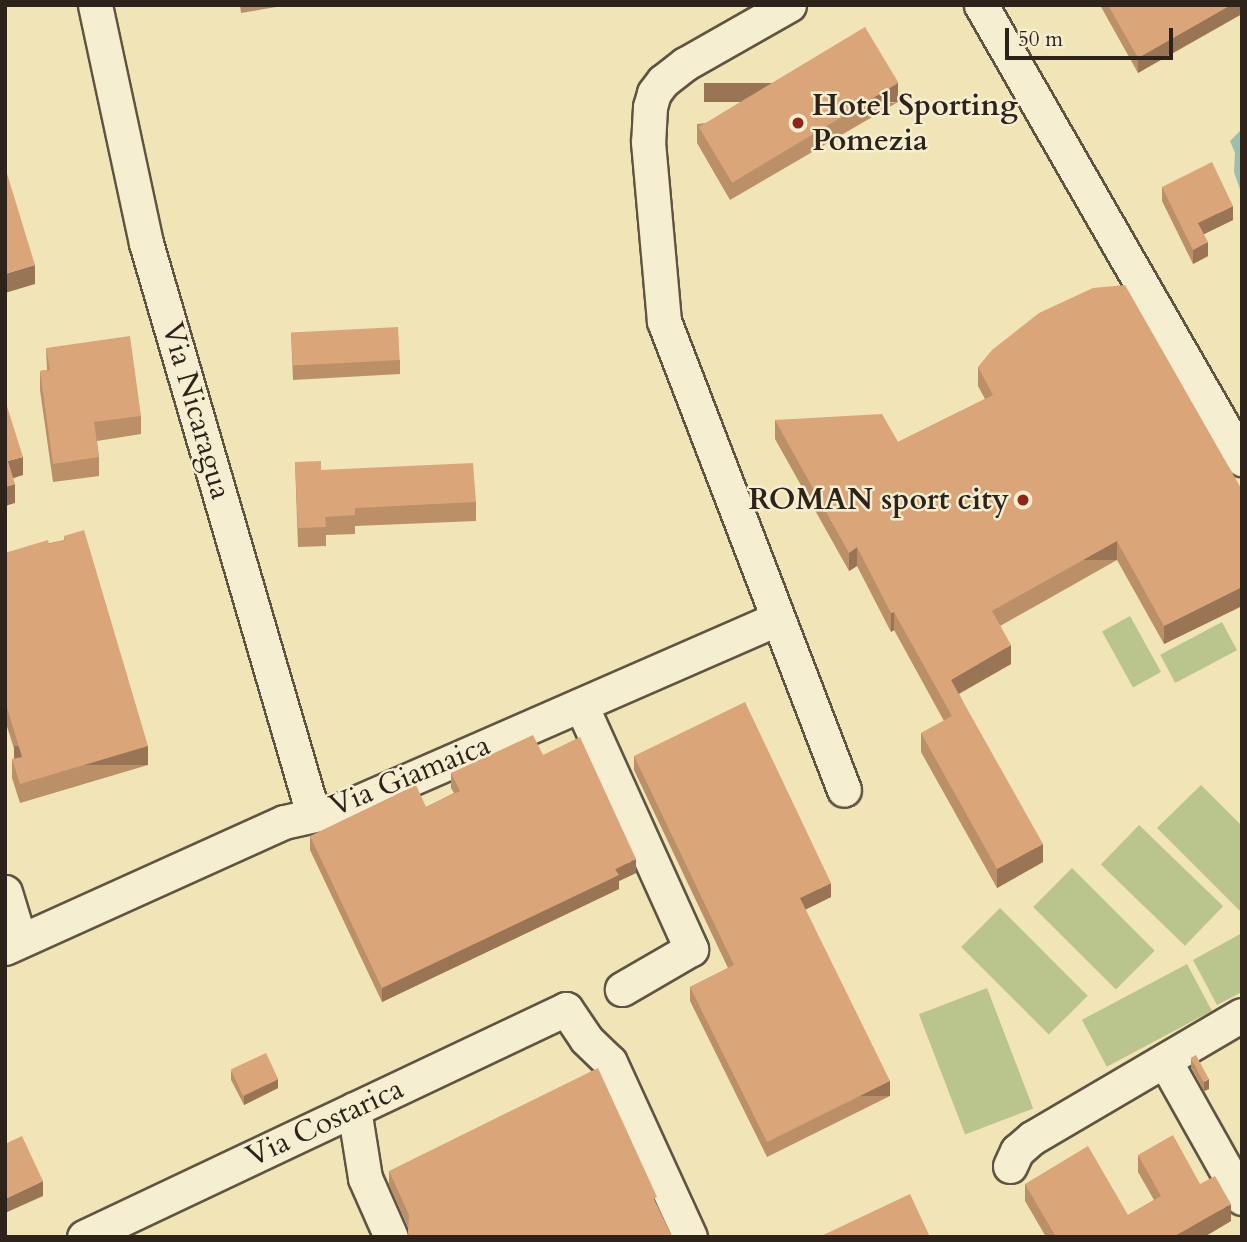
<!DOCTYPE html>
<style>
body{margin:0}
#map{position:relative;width:1247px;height:1242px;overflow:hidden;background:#f1e5b7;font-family:Cardo,serif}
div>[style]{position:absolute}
.green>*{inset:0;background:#bac58e;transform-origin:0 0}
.water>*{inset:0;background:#9bbfac}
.roads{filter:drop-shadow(2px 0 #5f5442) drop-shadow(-2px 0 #5f5442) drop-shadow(0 2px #5f5442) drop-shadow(0 -2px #5f5442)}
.minor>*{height:33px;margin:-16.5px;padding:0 16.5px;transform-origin:16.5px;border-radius:16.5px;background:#f6eed0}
.wall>*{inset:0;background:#bb8f68}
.shaded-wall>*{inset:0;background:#997455;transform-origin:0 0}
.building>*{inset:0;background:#daa679;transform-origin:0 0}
.dots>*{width:19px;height:19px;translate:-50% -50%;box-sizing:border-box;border:4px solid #f6eed0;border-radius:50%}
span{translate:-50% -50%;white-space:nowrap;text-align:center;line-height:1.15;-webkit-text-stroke:5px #f6eed0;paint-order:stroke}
.poi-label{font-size:30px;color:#2e231b;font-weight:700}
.left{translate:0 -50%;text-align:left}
.right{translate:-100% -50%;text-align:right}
.street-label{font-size:30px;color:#2e231b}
.frame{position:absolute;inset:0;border:7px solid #2e231b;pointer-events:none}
.scale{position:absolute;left:1005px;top:28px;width:168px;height:32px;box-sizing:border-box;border:4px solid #2e231b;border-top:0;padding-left:9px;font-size:21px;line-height:24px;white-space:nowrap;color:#2e231b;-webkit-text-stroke:5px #f6eed0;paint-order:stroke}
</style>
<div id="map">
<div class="green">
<i style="left:1130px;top:616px;width:64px;height:32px;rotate:61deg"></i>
<i style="left:1222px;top:622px;width:32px;height:70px;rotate:62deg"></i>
<i style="clip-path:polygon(1201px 785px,1242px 826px,1242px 913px,1157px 828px)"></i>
<i style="left:1139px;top:825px;width:117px;height:55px;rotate:44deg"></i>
<i style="left:1072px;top:868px;width:117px;height:55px;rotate:45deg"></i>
<i style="left:1000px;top:908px;width:124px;height:55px;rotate:45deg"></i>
<i style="clip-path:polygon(1242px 933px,1242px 992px,1217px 1005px,1193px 960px)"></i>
<i style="left:1187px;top:964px;width:53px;height:119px;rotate:62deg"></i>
<i style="left:987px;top:988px;width:129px;height:73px;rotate:69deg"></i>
</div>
<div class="water">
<i style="clip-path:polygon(1242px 129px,1242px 195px,1234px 172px,1235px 153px,1230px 141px)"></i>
</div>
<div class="roads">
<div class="minor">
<i style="left:95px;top:5px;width:243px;rotate:77.9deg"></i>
<i style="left:146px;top:243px;width:595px;rotate:73.7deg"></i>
<i style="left:789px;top:5px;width:120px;rotate:150.4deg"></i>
<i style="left:685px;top:64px;width:28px;rotate:142deg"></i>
<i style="left:663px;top:81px;width:15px;rotate:127deg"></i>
<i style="left:654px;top:93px;width:15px;rotate:106deg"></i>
<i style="left:650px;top:107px;width:35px;rotate:93deg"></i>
<i style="left:648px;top:142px;width:180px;rotate:84.9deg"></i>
<i style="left:664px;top:321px;width:502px;rotate:69deg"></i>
<i style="left:981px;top:5px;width:524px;rotate:60.11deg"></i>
<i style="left:581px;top:705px;width:268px;rotate:65.7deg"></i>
<i style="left:691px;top:949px;width:80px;rotate:149.9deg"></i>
<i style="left:5px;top:892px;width:51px;rotate:73deg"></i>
<i style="left:5px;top:948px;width:306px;rotate:-24.3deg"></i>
<i style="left:284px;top:822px;width:59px;rotate:-12.6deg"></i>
<i style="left:342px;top:809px;width:475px;rotate:-23.6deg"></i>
<i style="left:1165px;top:1061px;width:157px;rotate:60.7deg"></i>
<i style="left:354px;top:1109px;width:70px;rotate:80.9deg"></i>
<i style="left:365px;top:1178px;width:64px;rotate:66.2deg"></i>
<i style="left:1010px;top:1166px;width:17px;rotate:-65deg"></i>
<i style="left:1017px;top:1151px;width:20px;rotate:-41deg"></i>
<i style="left:1032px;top:1138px;width:243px;rotate:-30.4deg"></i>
<i style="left:84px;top:1237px;width:533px;rotate:-25.32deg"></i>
<i style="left:566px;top:1009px;width:36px;rotate:56deg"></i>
<i style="left:586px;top:1039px;width:33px;rotate:44deg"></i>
<i style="left:610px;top:1062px;width:192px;rotate:65.4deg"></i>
</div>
</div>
<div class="wall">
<i style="clip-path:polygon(240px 5px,288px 5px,241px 13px)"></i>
<i style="clip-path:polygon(1100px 5px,1242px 5px,1138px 73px)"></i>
<i style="clip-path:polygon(898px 102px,730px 200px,697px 143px,697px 124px)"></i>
<i style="clip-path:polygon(1162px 187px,1233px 220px,1204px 234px,1208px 256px,1193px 264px,1162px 201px)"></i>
<i style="clip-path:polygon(1242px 332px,1242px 355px,1240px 352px,1240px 333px)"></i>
<i style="clip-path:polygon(291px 333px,400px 360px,400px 374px,293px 380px)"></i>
<i style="clip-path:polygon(46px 348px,141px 416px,141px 434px,97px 441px,99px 457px,99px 476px,53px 482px,40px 390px,40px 371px,47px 370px)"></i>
<i style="clip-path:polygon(978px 367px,1242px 490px,1242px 606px,1164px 644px,1117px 560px,1000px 626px,1011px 664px,959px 694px,1043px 862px,997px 888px,921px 752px,921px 733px,944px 721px,894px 630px,891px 632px,857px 566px,849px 571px,775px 439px,775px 420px,898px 442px,985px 399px,978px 386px)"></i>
<i style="clip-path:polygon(295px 462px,321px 470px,476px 502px,476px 521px,355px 526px,355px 534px,326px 535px,326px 546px,298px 547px)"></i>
<i style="clip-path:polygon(64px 536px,148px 765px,20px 803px,12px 778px,12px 759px,17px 758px,5px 720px,5px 553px,64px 540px)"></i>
<i style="clip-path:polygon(543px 755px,636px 873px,619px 881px,619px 889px,382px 1002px,310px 850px,310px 836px,426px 807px,454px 793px,451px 788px,451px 773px)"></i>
<i style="clip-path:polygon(634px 756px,831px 897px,805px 910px,890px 1096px,767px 1157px,690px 1001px,690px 987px,728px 968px,634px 770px)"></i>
<i style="clip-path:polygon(1191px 1058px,1209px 1089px,1204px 1091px,1191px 1067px)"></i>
<i style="clip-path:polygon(231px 1071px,278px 1088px,244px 1105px,231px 1080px)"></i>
<i style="clip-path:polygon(1138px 1155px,1200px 1184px,1231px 1221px,1204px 1237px,1046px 1237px,1025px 1201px,1025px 1184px,1128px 1215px,1154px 1200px,1138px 1172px)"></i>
<i style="clip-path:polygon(389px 1171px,657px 1205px,672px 1237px,408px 1237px,408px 1227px,389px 1185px)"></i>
</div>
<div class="shaded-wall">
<i style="clip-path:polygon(1231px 5px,1242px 5px,1242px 14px,1138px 73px,1138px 58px)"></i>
<i style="left:898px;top:83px;width:19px;height:194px;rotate:90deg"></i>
<i style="clip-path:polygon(1233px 206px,1233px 220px,1198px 237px,1198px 223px)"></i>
<i style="clip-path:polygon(1208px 242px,1208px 256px,1193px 264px,1193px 250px)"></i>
<i style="clip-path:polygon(35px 265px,35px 284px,5px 293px,5px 274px)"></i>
<i style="clip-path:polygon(23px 457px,23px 475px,8px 480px,8px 461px)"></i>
<i style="clip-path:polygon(15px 484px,15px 503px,5px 506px,5px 487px)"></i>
<i style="left:1117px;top:541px;width:19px;height:143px;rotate:90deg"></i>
<i style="clip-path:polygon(857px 547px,857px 566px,849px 571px,849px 553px)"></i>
<i style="clip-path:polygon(1242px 587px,1242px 606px,1164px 644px,1164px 626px)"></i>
<i style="clip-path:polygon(894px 612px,894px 630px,891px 632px,891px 613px)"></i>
<i style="clip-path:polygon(1011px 645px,1011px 664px,951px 698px,951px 680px)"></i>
<i style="left:148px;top:746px;width:19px;height:134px;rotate:90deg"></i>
<i style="clip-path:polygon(1043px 844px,1043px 862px,997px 888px,997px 869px)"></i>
<i style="clip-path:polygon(636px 859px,636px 873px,619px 881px,619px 889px,382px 1002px,382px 988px)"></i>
<i style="clip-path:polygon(831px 883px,831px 897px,800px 912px,800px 898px)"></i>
<i style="clip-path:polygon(278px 1079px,278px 1088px,244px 1105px,244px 1096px)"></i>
<i style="clip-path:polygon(1209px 1079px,1209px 1089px,1204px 1091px,1204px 1082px)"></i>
<i style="left:890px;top:1081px;width:15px;height:137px;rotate:90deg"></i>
<i style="clip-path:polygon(43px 1181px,43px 1196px,5px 1213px,5px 1199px)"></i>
<i style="clip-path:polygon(1231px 1204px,1231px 1221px,1204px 1237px,1173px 1237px)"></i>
</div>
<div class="building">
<i style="clip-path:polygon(1108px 5px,1231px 5px,1138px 58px)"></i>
<i style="left:865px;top:27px;width:65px;height:194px;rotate:59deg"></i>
<i style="clip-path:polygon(1212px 162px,1233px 206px,1198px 223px,1208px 242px,1193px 250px,1162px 187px)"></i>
<i style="clip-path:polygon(5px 167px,35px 265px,5px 274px)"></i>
<i style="clip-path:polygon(1125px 285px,1242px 490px,1242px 587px,1164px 626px,1117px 541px,992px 611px,1011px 645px,951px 680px,1043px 844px,997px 869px,921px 733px,952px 716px,894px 612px,891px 613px,857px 547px,849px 553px,775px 420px,882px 414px,898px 442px,993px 395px,978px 367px,992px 350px,1039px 313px,1093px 288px)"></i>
<i style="left:398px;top:327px;width:33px;height:107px;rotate:87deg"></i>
<i style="clip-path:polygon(130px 336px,141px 416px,94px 422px,99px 457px,53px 464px,40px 371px,50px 370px,46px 348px)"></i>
<i style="clip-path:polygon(5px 400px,23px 457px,8px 461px,15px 484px,5px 487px)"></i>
<i style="clip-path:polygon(321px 461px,321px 470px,473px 463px,476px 502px,355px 508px,355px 515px,325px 517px,326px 527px,298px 528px,295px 462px)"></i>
<i style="clip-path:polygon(84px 530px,148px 746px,20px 784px,12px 759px,22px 757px,5px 701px,5px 553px,48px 540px,49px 544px,65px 540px,64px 536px)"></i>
<i style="clip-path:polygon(745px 702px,831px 883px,800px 898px,890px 1081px,767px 1142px,690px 987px,734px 965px,634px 756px)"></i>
<i style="clip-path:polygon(533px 735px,543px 755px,580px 737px,636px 859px,615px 869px,619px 875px,382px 988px,310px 836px,416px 785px,426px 807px,460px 791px,451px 773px)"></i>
<i style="left:266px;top:1053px;width:29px;height:39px;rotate:65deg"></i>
<i style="left:1196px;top:1055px;width:27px;height:6px;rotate:62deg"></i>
<i style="clip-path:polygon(598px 1068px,657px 1197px,654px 1199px,672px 1237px,410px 1237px,408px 1232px,409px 1215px,389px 1171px)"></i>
<i style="clip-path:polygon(1173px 1135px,1200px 1184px,1215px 1176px,1231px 1204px,1173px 1237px,1056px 1237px,1025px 1184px,1088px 1146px,1128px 1215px,1161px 1196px,1138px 1155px)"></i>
<i style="clip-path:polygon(22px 1136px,43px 1181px,5px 1199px,5px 1144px)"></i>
<i style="clip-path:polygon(910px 1194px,930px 1237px,819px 1237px)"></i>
</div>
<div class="dots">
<i style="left:798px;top:123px;background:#8f2418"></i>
<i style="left:1023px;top:500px;background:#8f2418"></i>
</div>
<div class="poi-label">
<span class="left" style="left:812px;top:123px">Hotel Sporting<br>Pomezia</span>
<span class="right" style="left:1009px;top:500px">ROMAN sport city</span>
</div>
<div class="street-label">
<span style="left:196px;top:411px;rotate:74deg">Via Nicaragua</span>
<span style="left:410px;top:776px;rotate:-22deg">Via Giamaica</span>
<span style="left:325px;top:1123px;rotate:-25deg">Via Costarica</span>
</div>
<div class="frame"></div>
<div class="scale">50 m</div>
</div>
